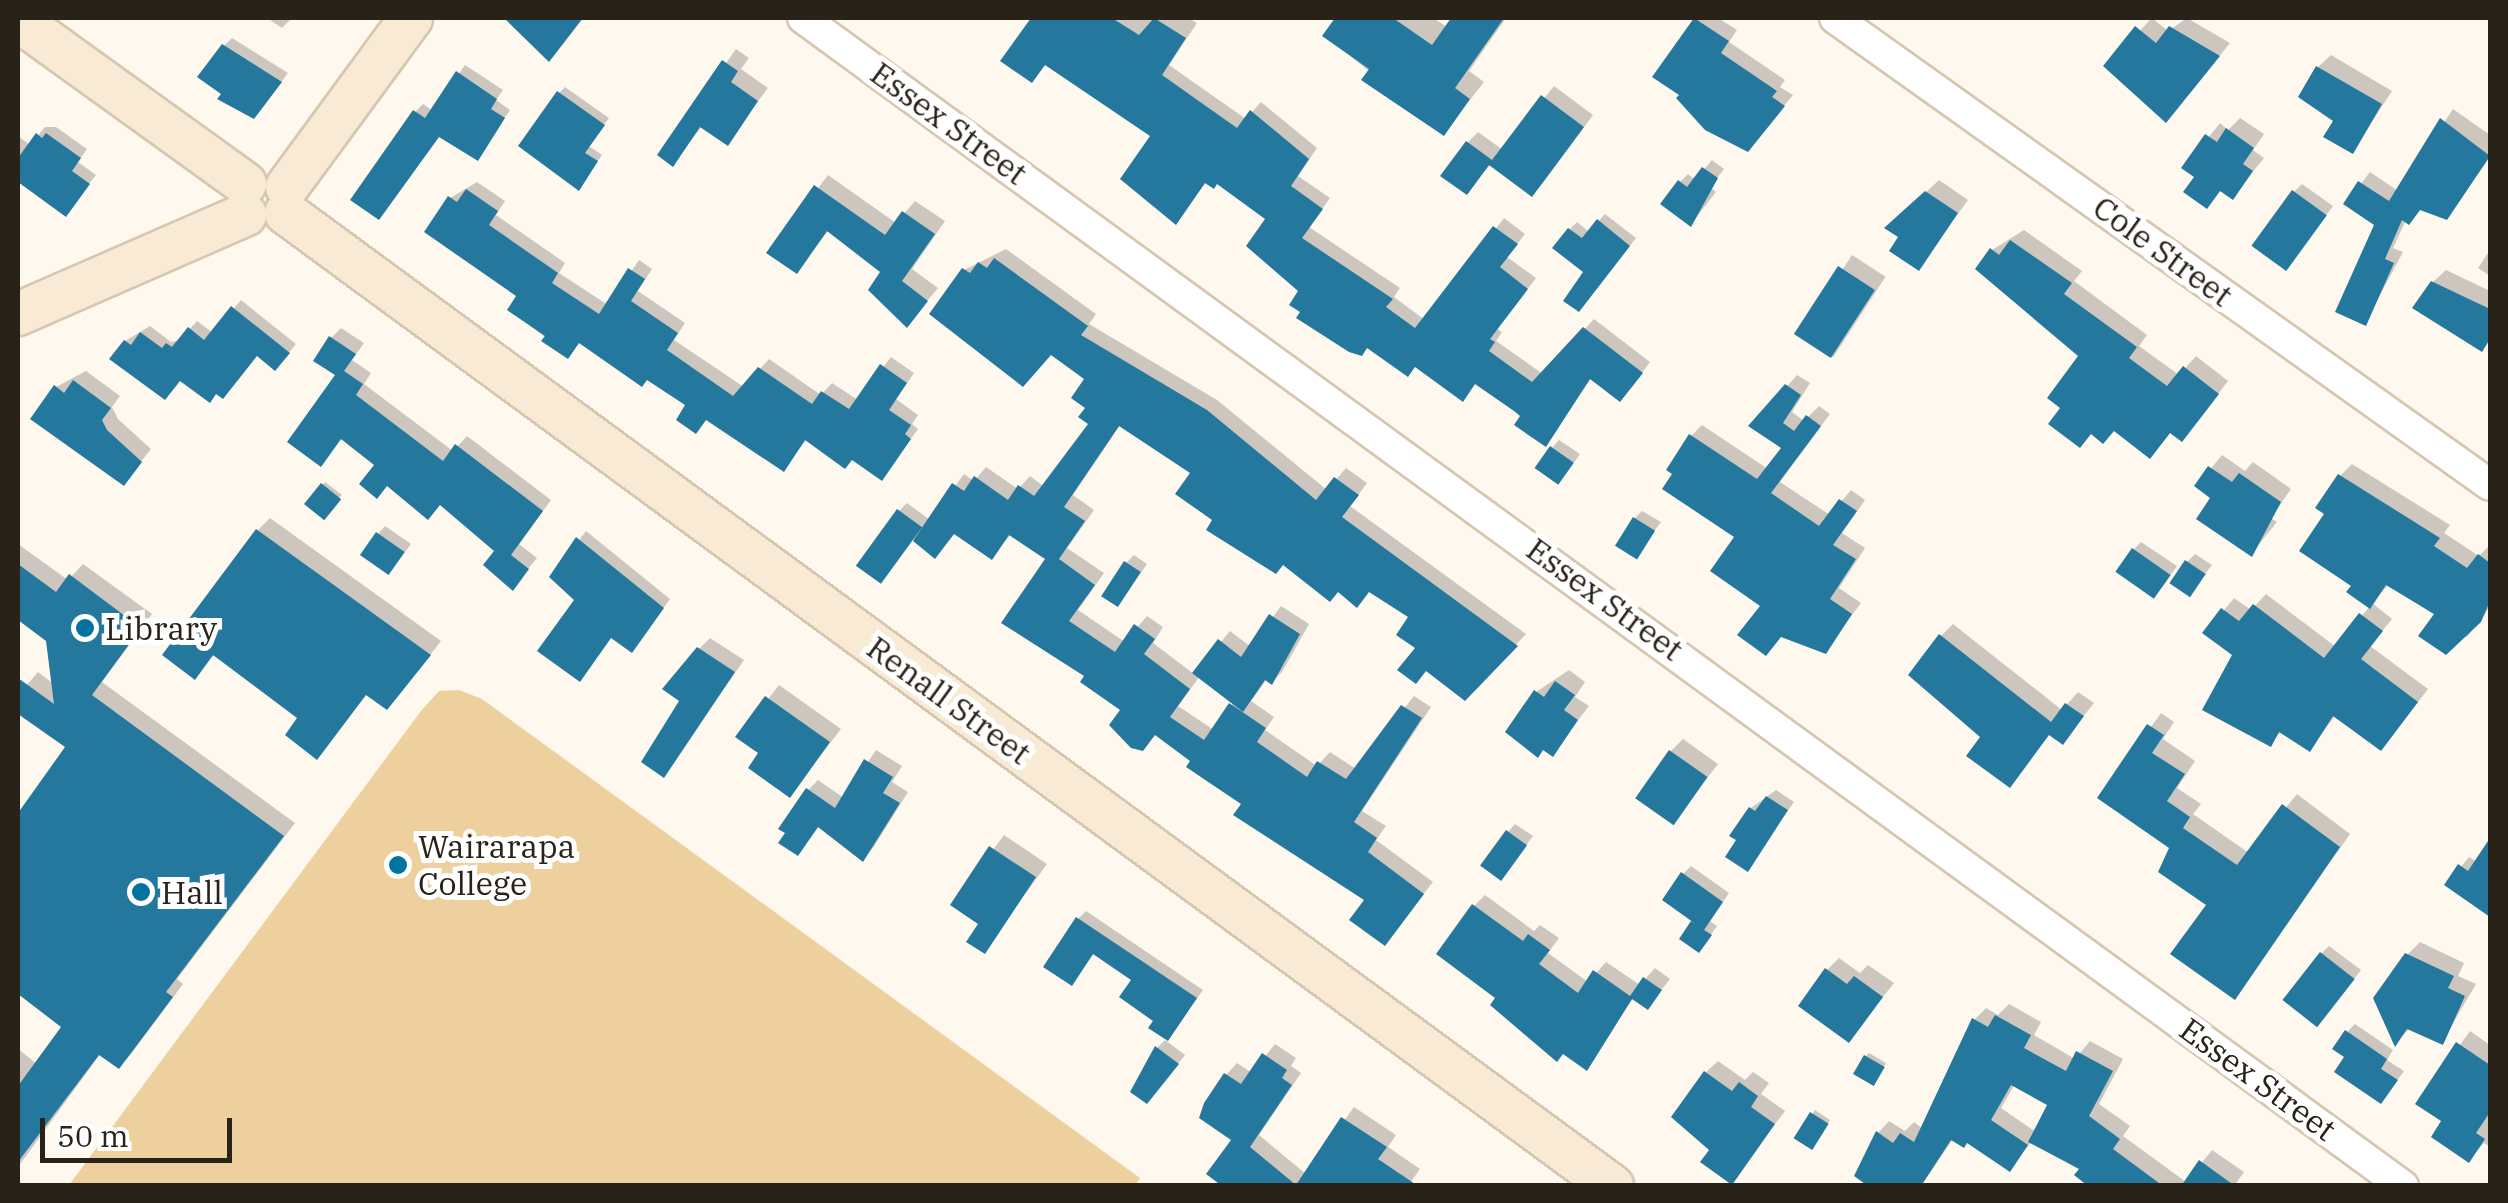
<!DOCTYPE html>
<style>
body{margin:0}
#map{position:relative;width:2508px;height:1203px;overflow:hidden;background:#fff8ee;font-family:"IBM Plex Serif",serif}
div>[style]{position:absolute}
.green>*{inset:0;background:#eed09f}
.shadow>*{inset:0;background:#0003;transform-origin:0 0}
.building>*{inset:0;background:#24789d;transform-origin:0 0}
.roads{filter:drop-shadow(2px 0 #d6c7ae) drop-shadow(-2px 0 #d6c7ae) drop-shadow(0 2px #d6c7ae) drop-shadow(0 -2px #d6c7ae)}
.street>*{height:30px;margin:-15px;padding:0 15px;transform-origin:15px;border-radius:15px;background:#fff}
.secondary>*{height:42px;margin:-21px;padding:0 21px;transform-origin:21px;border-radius:21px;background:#f8ead4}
.dots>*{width:28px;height:28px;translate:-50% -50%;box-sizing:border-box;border:5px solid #fff;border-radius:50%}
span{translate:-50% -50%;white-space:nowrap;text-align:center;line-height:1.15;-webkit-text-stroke:10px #fff;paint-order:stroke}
.street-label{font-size:32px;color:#282219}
.poi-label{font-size:32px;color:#282219}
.left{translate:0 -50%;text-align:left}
.frame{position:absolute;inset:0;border:20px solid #282219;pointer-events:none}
.scale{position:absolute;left:40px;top:1118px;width:192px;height:45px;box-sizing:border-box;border:5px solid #282219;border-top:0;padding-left:12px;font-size:30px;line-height:35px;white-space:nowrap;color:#282219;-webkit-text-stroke:8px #fff;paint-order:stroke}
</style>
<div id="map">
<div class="green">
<i style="clip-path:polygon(459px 690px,482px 699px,1140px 1178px,1135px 1186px,69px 1185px,421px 711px,439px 691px)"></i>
</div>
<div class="shadow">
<i style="clip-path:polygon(267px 18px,292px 18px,282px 28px)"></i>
<i style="clip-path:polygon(1034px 18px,1188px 18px,1197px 23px,1169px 65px,1246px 119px,1261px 102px,1317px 148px,1298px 176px,1330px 198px,1309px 227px,1400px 288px,1394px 297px,1425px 320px,1504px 218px,1525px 234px,1507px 257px,1536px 278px,1497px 329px,1502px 332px,1496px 341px,1543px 374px,1594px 319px,1650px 362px,1630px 389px,1592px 377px,1545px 444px,1523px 416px,1477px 382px,1463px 398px,1416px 365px,1303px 312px,1302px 291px,1269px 219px,1218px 181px,1207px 181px,1176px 221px,1154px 135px,1047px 63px,1032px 80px,1003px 60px)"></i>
<i style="clip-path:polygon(1338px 18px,1433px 18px,1447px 27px,1454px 18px,1506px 18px,1469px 71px,1484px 82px,1444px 133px,1326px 36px)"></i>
<i style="clip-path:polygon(1697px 18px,1718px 18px,1737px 30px,1729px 42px,1785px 80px,1780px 87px,1793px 95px,1757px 139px,1656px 76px)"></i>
<i style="clip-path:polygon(2152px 18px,2168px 31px,2187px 18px,2230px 43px,2178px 107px,2106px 66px)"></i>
<i style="clip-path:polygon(232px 38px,288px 73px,262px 108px,224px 94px,224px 46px)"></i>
<i style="clip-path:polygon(736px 49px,749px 58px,741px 69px,768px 88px,727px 142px,703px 125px,673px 163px,661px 155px)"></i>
<i style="clip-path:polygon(2331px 55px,2392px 91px,2353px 151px,2318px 67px)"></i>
<i style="clip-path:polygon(465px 65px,503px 90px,496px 100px,510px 110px,477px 158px,415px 112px,423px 104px,433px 111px)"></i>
<i style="clip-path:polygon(1554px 86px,1593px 115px,1543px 183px,1532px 194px,1491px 164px,1467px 192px,1467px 143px,1478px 132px,1503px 150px)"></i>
<i style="clip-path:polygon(565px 87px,609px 118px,589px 146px,602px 155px,584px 182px,559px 93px)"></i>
<i style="clip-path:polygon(2453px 109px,2490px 135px,2490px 157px,2447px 217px,2422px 208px,2406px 220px,2393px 248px,2403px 252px,2365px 323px,2377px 224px,2346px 203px,2370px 172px,2398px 191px)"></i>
<i style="clip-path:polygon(2240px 118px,2264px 134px,2253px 150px,2264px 158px,2232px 197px,2222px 189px,2207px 206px,2197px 177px,2184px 168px,2220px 123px,2228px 130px)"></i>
<i style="clip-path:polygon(45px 127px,56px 127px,87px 149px,78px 162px,96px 175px,65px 214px,18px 179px,18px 136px,30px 145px)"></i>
<i style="clip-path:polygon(1712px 160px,1724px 169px,1710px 187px,1716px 192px,1691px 224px,1680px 182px,1688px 174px,1695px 180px)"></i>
<i style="clip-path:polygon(828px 175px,896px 223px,915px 201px,945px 221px,912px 269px,938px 288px,907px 325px,884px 272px,829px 230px,796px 271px,769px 252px)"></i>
<i style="clip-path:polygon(1939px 180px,1968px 200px,1919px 268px,1902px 236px,1888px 228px)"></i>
<i style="clip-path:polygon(477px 182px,505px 201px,496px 215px,565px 263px,559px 273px,608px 305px,639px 260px,652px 269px,638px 291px,685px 323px,674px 340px,744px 387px,769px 359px,821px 395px,832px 383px,858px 400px,891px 357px,914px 373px,896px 399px,918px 415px,912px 424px,918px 429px,890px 468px,807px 439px,784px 468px,708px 418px,696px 431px,688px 405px,648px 377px,580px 342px,568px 356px,510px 309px,520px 296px,450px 198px)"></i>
<i style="clip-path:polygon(2302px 184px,2333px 206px,2293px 260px,2294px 192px)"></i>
<i style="clip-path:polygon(1605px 214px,1636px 238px,1586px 302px,1586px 271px,1570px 229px,1577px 222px,1589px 232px)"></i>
<i style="clip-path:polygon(2024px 230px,2082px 271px,2074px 281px,2147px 335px,2139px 346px,2179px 375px,2196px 356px,2228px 381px,2193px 427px,2172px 431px,2161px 444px,2064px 407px,2081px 356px,1992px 250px)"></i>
<i style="clip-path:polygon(evenodd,1006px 249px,1096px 314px,1089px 324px,1217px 400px,1327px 490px,1346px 468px,1367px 483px,1350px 506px,1526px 634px,1465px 698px,1418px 647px,1411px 617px,1370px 590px,1339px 590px,1216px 519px,1193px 472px,1121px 424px,1073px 495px,1094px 510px,1067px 548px,1104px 573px,1078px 610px,1125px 642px,1147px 616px,1163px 627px,1153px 643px,1194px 674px,1230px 631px,1251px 647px,1281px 606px,1309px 624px,1282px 672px,1272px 682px,1267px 679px,1251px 701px,1274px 717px,1265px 730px,1317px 766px,1330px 752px,1356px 769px,1414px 696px,1431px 707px,1362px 811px,1386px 826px,1376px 840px,1433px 882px,1385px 943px,1367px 899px,1088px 675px,1005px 622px,1049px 559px,1012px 533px,992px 557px,956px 532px,935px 556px,913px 538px,899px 511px,907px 503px,930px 520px,964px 474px,974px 481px,986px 467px,1018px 489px,1030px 476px,1046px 488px,1092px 424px,1088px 379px,964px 270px,1006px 249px,1200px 676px,1234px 702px,1214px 730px,1178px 706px,1200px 676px)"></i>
<i style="clip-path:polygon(2490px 250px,2490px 276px,2478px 268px)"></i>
<i style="left:1852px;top:255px;width:40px;height:96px;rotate:33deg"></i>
<i style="clip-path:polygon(2446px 270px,2490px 291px,2490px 339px,2481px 349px,2433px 282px)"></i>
<i style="clip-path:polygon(241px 300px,296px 344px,283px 360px,258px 354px,181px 378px,173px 389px,125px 341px,150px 326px,171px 342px,180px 340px,197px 321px,213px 333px)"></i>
<i style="clip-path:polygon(341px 328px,364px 343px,352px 360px,371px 373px,364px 384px,453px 451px,467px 436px,551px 500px,519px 544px,537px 558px,513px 587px,497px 550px,441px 502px,343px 437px,321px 464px,339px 374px,331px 338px)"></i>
<i style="clip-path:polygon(86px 371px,120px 396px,112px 407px,118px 419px,151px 449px,124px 483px,56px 387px)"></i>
<i style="clip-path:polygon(1797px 375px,1810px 383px,1792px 412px,1804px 421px,1819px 406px,1830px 414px,1780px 482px,1830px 515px,1851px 490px,1865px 500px,1842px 533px,1865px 548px,1839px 588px,1861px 603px,1825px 651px,1763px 605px,1691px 436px,1702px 425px,1768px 469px,1785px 447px,1752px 426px)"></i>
<i style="clip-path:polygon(1559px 440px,1580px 454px,1566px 474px,1552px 448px)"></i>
<i style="clip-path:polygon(2222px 455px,2245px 471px,2253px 462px,2291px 489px,2271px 518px,2277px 522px,2252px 553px,2214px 497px,2197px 486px)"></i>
<i style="clip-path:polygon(2352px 464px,2450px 525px,2444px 533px,2479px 556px,2490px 545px,2490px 607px,2467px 637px,2389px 584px,2372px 603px,2392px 619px,2370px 646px,2428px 689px,2392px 736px,2336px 715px,2310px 748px,2282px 731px,2270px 743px,2235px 655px,2206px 632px,2234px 598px,2251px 610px,2266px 594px,2336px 647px,2370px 606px,2354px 585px,2327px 514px,2340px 476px)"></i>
<i style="left:325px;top:482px;width:21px;height:28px;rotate:37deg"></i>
<i style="clip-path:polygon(1642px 511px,1661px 522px,1636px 556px,1635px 518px)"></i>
<i style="clip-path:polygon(270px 518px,441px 641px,399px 695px,367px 693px,317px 757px,301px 718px,215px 654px,195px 677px,258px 530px)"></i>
<i style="clip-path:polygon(385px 526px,411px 544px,396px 564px,378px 534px)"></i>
<i style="clip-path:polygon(586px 531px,670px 599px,639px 642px,612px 636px,552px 576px)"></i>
<i style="clip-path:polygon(2141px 542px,2177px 566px,2162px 588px,2134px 549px)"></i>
<i style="clip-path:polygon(18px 544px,68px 580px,83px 564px,152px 614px,102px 682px,295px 823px,177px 979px,183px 984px,131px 1054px,119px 1066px,101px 1053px,18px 1167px,18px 1049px,37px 1064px,65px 1026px,18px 991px,18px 818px,69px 747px,18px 710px,18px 695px,38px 672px,54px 684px,49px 640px,18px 617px)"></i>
<i style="clip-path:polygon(2195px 554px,2212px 565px,2190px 594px,2187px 562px)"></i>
<i style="clip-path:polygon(1134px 555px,1147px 564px,1125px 596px,1126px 563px)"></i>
<i style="clip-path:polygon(1953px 624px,2062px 710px,2078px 692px,2094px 703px,2063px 742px,2050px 733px,2010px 785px,1941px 636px)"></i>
<i style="clip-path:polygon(710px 638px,744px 660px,664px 775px,699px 649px)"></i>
<i style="clip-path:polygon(1569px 670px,1585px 682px,1575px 697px,1589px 706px,1552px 754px,1544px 748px,1536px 692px)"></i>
<i style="clip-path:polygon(779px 685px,841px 729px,790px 795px,761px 753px,739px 737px)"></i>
<i style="clip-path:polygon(2161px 713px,2174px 722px,2163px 739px,2195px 761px,2177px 788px,2201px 804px,2193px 814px,2249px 853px,2297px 794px,2350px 834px,2235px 997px,2209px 905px,2172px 847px,2100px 798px)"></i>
<i style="clip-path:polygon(1683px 739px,1718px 764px,1674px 821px,1671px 751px)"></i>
<i style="clip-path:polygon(876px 750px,902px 766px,892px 782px,908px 792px,873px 848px,863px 858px,820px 825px,798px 853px,808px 790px,818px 780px,844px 798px)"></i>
<i style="clip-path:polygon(1776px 790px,1794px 802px,1747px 869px,1739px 840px,1751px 808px)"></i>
<i style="clip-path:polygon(1515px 824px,1533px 836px,1502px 878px,1508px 832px)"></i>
<i style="clip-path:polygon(1004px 835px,1047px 864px,984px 951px,982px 923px,953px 904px)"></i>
<i style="clip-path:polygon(2490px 846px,2490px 914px,2447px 884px,2469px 857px,2477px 862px)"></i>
<i style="clip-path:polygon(1691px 866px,1729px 893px,1710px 921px,1717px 926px,1706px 942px,1682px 938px,1695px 921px,1683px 874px)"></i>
<i style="clip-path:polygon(1485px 895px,1534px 931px,1540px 925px,1559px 938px,1548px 953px,1588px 982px,1606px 962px,1640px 985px,1655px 968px,1670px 979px,1648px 1007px,1634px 997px,1586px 1067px,1499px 998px,1474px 906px)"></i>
<i style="clip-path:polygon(1086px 911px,1203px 990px,1175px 1030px,1165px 1040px,1185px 1055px,1155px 1093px,1144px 1066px,1157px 1048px,1167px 1038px,1135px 979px,1095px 952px,1072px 983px,1078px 919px)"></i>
<i style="clip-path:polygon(2420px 942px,2464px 963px,2458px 976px,2476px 984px,2442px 1042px,2410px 1028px,2396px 1042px,2407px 955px)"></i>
<i style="clip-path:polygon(2329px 946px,2361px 970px,2326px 1016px,2321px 954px)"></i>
<i style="clip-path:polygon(1839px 958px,1860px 973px,1868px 965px,1894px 983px,1849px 1040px,1827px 970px)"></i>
<i style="clip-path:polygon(evenodd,2009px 1004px,2041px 1022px,2034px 1035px,2075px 1059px,2090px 1041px,2123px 1059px,2099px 1104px,2130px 1126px,2123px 1136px,2186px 1182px,2212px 1150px,2244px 1172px,2234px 1186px,2092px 1186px,2083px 1168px,2032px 1141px,2010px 1169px,1968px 1140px,1953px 1139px,1921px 1186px,1878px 1133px,1889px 1121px,1905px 1131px,1914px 1122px,1923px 1129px,1974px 1020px,1986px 1008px,1998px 1015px,2009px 1004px,2015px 1084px,2051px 1104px,2036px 1132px,2001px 1108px,2015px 1084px)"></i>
<i style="clip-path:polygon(2355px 1024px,2393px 1050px,2387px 1060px,2404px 1071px,2388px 1093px,2347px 1056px,2347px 1032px)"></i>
<i style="clip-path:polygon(2470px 1031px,2490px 1045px,2490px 1147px,2484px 1143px,2469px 1159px,2445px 1121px,2419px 1103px)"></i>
<i style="clip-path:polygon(1275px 1044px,1296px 1058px,1291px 1066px,1301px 1073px,1259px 1135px,1306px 1174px,1354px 1107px,1396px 1135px,1388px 1147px,1420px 1169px,1408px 1186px,1224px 1186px,1235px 1140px,1226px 1075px,1237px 1063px,1252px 1073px)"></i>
<i style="clip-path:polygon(1869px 1053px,1886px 1063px,1876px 1080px,1866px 1056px)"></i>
<i style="clip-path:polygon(1718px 1061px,1745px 1080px,1753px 1072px,1769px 1083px,1761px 1094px,1785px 1111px,1731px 1181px,1712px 1150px,1705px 1073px)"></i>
<i style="clip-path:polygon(1815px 1110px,1830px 1120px,1815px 1144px,1797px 1137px)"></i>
</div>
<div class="building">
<i style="clip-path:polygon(504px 18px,583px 18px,549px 62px)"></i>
<i style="clip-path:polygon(1031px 18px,1112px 18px,1139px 35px,1154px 18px,1186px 38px,1162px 75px,1237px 128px,1250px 110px,1309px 159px,1291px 186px,1323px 209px,1302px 238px,1393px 299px,1386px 307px,1415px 328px,1493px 226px,1518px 244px,1500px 267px,1528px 289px,1490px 339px,1495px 342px,1489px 351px,1532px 382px,1583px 327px,1643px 373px,1620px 402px,1590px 379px,1546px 447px,1514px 425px,1520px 416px,1514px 411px,1475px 384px,1463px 402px,1415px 367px,1408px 377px,1367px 348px,1362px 356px,1349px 352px,1296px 318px,1300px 312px,1289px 305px,1298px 291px,1246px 246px,1265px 219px,1217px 184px,1214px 189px,1205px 183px,1176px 225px,1120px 179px,1150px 136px,1045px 65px,1032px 83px,1000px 61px)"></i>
<i style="clip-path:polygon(1335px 18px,1393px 18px,1432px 45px,1451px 18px,1504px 18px,1455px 88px,1470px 99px,1444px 136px,1361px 80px,1369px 69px,1322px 36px)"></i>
<i style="clip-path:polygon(1694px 18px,1729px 41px,1721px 53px,1777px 91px,1772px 97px,1785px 106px,1748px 152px,1705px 130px,1676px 98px,1679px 95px,1652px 77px)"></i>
<i style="clip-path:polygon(2135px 26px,2156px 43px,2169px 26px,2220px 56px,2166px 123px,2103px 66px)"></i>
<i style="clip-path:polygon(222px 44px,282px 82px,254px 119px,217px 99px,221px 94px,197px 77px)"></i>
<i style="clip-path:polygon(722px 60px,738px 71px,731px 82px,758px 101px,728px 146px,700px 127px,673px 167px,657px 155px)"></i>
<i style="clip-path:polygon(2316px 66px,2382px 104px,2353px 154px,2323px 137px,2333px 121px,2298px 97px)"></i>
<i style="clip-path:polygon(456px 71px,497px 99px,491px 109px,505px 118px,478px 161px,439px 137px,379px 220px,350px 200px,413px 110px,425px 118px)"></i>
<i style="clip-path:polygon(557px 91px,605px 125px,585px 153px,598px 161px,579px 191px,518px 146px)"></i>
<i style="clip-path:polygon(1541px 95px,1584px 127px,1532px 197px,1489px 165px,1467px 195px,1440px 176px,1466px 141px,1492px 160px)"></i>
<i style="clip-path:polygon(2440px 118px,2490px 156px,2447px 220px,2420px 210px,2409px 225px,2402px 220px,2385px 259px,2394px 263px,2366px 326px,2335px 312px,2374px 225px,2343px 204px,2358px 181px,2389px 201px)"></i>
<i style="clip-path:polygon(2226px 128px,2254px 148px,2243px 164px,2253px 171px,2233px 200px,2220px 191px,2207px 209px,2183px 192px,2194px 177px,2181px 168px,2205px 134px,2217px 142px)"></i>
<i style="clip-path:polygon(36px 133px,42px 138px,46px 133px,81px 158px,72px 171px,90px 184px,66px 217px,18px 182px,18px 158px)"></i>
<i style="clip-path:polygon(1702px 167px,1718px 178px,1691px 227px,1660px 204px,1678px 180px,1687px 187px)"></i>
<i style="clip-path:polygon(814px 185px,885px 235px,902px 211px,935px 234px,902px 281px,928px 301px,907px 328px,868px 290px,880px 272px,827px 231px,797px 274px,766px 253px)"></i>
<i style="clip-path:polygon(466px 189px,498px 211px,489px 225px,558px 273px,552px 283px,599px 314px,628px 268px,645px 279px,631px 301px,678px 333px,667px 350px,733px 396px,758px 367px,812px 404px,821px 391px,849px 409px,880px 364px,907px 383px,889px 410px,911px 425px,905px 434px,911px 439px,882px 481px,852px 460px,845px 469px,805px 440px,784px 472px,706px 420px,696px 434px,676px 420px,685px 405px,647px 380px,642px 387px,579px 343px,568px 359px,541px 341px,545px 336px,507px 310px,516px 296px,424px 232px,448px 196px,457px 202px)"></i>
<i style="left:2292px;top:190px;width:43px;height:69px;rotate:36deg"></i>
<i style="clip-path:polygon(1925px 191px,1958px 213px,1919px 271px,1889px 251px,1898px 237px,1884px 228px)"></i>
<i style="clip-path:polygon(1597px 219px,1630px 246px,1579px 312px,1563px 301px,1583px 272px,1552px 248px,1568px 228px,1582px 238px)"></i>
<i style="clip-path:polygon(2010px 240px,2072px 283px,2064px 294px,2137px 347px,2129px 358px,2167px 386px,2183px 366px,2219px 394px,2182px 442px,2170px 433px,2150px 459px,2114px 431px,2103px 444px,2091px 434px,2080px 448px,2048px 424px,2060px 408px,2047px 398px,2078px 356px,1975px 269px,1990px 248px,1999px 255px)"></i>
<i style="clip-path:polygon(994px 258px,1088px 326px,1081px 335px,1207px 410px,1316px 500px,1334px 477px,1359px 495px,1342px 517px,1518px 646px,1465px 701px,1426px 671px,1416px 684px,1397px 670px,1415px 648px,1396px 635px,1408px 617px,1369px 592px,1357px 608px,1338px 592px,1330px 602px,1283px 565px,1276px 574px,1206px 530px,1212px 520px,1175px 494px,1190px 473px,1119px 426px,1064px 507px,1085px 521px,1059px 559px,1095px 585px,1069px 621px,1115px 652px,1134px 624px,1155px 639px,1144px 654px,1190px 689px,1170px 717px,1204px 740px,1229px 703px,1266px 728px,1257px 742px,1307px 777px,1317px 761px,1346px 779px,1401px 705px,1422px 718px,1354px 822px,1377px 838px,1368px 852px,1424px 894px,1385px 946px,1349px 920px,1364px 900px,1233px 815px,1241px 804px,1186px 767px,1190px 761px,1155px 735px,1143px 751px,1131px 748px,1109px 725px,1120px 710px,1080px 682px,1084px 676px,1001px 623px,1045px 559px,1009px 535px,992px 560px,954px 534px,935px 559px,913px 541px,952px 483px,964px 491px,974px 476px,1008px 500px,1018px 485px,1034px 496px,1088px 424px,1078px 417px,1085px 408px,1071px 398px,1084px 379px,1051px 355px,1023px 387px,929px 314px,962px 268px,970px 273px,978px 262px,987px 268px)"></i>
<i style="left:1838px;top:266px;width:44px;height:81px;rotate:33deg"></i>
<i style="clip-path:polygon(2431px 281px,2490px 309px,2490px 339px,2482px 352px,2412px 308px)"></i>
<i style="clip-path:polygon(231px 306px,290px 353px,275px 371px,257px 356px,223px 399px,216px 394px,210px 403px,180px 381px,165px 400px,109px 359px,124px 340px,131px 345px,140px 332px,162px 348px,166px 343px,172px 347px,188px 327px,204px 340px)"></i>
<i style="clip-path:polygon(329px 336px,356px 354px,344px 371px,363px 384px,356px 395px,443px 461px,455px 444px,543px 511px,511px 555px,529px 569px,513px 591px,483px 565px,494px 551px,440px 505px,428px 520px,387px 486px,377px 499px,359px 484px,374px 465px,341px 439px,321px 467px,287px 442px,335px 375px,313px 361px)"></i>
<i style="clip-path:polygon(73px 380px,111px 408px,102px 420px,107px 430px,142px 462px,124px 486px,30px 419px,54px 385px,64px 393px)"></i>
<i style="clip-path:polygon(1785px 384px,1801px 395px,1783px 423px,1794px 431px,1806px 415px,1821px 426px,1771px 493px,1819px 526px,1839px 499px,1857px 511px,1833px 545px,1856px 559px,1830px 599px,1852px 614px,1826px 654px,1781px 637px,1766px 656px,1737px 635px,1760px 606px,1710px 571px,1734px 537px,1662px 489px,1672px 474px,1666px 470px,1689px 434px,1757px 479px,1781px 448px,1748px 426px)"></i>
<i style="left:1550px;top:446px;width:29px;height:27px;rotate:35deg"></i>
<i style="clip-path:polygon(2208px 466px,2232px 482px,2239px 473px,2281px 502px,2252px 557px,2196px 519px,2210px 498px,2194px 486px)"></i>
<i style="clip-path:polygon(2338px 474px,2440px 538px,2434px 546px,2467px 568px,2478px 554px,2490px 563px,2490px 601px,2481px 622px,2446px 655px,2418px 636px,2434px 614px,2386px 585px,2370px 609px,2346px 592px,2351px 586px,2299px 551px,2324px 514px,2315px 508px)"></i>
<i style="left:321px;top:483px;width:26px;height:27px;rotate:39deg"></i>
<i style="left:897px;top:509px;width:31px;height:70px;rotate:36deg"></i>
<i style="left:1633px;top:517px;width:26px;height:34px;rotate:32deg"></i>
<i style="clip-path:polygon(256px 529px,431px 655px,387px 710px,366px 695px,317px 760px,285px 735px,297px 718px,213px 655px,195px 680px,162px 655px)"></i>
<i style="left:376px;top:532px;width:35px;height:28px;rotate:35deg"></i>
<i style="clip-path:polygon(576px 537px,664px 608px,632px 653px,611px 638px,580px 682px,537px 651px,574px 600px,549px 577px)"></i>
<i style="left:2132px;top:548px;width:47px;height:29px;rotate:35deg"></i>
<i style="left:2185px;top:560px;width:25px;height:28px;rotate:34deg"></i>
<i style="left:1124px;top:561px;width:20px;height:42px;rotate:33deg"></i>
<i style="clip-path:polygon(18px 564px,56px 592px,69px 574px,141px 628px,92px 695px,284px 836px,166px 992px,173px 997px,119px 1069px,99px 1055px,18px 1162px,18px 1086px,61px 1027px,18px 994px,18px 813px,65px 747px,18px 714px,18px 678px,54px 704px,46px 641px,18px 620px)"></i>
<i style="clip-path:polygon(2253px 604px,2324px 658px,2359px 613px,2383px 631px,2361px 659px,2418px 702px,2381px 751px,2333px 716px,2310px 752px,2279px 732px,2271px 747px,2202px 710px,2232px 655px,2202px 633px,2221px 608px,2239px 621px)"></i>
<i style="clip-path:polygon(1269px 614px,1300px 634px,1272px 685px,1265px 680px,1243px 712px,1192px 673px,1218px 639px,1241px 657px)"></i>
<i style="clip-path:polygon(1939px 634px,2051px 722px,2065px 703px,2084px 716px,2063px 745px,2049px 735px,2010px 788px,1966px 756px,1980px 737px,1908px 675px)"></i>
<i style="clip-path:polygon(697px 647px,735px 672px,664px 778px,641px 762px,679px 701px,662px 689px)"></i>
<i style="clip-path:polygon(1555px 681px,1575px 695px,1564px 710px,1578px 720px,1553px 757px,1543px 750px,1538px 758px,1505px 732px,1534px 690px,1544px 697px)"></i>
<i style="clip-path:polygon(765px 696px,830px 742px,790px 798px,748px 768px,758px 753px,735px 737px)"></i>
<i style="clip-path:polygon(2147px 724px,2164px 735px,2152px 753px,2185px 774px,2167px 801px,2190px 817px,2183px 828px,2237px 865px,2282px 804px,2340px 847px,2235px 1000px,2170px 954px,2206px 905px,2158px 872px,2169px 848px,2097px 798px)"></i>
<i style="left:1669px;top:750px;width:47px;height:59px;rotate:35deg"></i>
<i style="clip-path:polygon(864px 759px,893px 777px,883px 793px,900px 803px,863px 862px,818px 827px,798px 856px,778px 843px,785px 833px,778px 829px,806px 788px,835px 808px)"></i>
<i style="clip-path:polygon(1766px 796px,1788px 810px,1748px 872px,1725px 857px,1736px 840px,1729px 836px,1749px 807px,1755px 811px)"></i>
<i style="left:1506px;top:830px;width:26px;height:44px;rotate:36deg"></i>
<i style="clip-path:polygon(2490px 838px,2490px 917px,2444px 885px,2458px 864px,2468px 871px)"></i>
<i style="clip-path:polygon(989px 846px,1036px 877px,985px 954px,966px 942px,978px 924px,950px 905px)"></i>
<i style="clip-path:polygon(1681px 872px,1723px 902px,1704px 930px,1712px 935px,1699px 953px,1679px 939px,1691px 921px,1697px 925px,1662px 900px)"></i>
<i style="clip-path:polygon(1472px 904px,1523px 941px,1528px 934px,1550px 950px,1539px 964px,1578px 993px,1593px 970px,1630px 996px,1643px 977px,1662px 990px,1648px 1010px,1632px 999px,1587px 1071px,1563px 1054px,1557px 1062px,1490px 1005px,1495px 998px,1436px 954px)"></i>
<i style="clip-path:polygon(1076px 917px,1197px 998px,1168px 1041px,1148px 1028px,1153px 1021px,1119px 997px,1131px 980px,1093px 954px,1072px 986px,1043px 967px)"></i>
<i style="left:2320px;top:952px;width:44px;height:61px;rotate:38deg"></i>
<i style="clip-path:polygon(2405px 953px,2454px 976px,2448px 988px,2465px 996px,2443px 1045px,2407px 1029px,2395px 1047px,2373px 998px)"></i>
<i style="clip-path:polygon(1825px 968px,1847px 984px,1854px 976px,1883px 997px,1849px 1043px,1798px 1006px)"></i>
<i style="clip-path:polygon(1995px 1015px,2031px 1035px,2024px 1048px,2066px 1071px,2076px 1051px,2113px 1071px,2089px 1116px,2120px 1139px,2113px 1149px,2163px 1186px,2088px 1186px,2074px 1175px,2079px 1169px,2028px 1142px,2047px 1105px,2011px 1085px,1991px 1120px,2028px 1145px,2010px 1172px,1967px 1143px,1964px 1148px,1951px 1140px,1921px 1186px,1868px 1186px,1854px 1176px,1876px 1131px,1893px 1143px,1900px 1133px,1914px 1142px,1972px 1018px,1988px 1027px)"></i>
<i style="clip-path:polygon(2345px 1030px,2387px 1059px,2381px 1069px,2398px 1080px,2381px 1104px,2334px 1072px,2344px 1057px,2332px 1049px)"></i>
<i style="clip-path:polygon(2456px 1042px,2490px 1065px,2490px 1112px,2476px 1133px,2485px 1139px,2469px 1163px,2431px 1137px,2441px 1121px,2415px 1104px)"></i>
<i style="clip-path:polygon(1155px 1046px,1179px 1064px,1147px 1104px,1130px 1092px)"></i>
<i style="clip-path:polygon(1262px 1053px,1287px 1070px,1282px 1078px,1292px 1085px,1250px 1147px,1296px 1185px,1341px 1117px,1387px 1147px,1378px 1159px,1418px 1186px,1222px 1186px,1206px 1174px,1231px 1140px,1199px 1118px,1204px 1103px,1224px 1073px,1241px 1084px)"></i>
<i style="left:1864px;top:1055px;width:24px;height:22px;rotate:30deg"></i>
<i style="clip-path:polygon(1704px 1071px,1732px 1091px,1739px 1082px,1758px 1096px,1751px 1107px,1775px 1124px,1732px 1185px,1700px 1162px,1709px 1150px,1671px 1117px)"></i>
<i style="left:1810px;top:1112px;width:22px;height:31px;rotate:32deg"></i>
<i style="clip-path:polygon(2199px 1160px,2235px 1186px,2181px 1186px)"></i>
</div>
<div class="roads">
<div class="street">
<i style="left:803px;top:18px;width:1981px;rotate:36.13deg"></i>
<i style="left:1835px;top:18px;width:804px;rotate:35.49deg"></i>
</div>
<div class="secondary">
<i style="left:18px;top:20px;width:280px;rotate:35.8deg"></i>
<i style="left:287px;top:187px;width:210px;rotate:-53.7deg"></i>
<i style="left:286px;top:213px;width:1645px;rotate:36.27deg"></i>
<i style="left:18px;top:314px;width:248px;rotate:-23.6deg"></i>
</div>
</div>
<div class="dots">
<i style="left:85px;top:628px;background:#00749e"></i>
<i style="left:398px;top:865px;background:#00749e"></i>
<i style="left:141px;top:892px;background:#00749e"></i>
</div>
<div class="street-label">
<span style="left:949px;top:123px;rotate:36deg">Essex Street</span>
<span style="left:2163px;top:251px;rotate:36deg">Cole Street</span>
<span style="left:1605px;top:599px;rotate:36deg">Essex Street</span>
<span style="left:949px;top:700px;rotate:36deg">Renall Street</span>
<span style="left:2258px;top:1079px;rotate:36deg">Essex Street</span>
</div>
<div class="poi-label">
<span class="left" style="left:105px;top:628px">Library</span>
<span class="left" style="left:418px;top:865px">Wairarapa<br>College</span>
<span class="left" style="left:161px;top:892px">Hall</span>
</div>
<div class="frame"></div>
<div class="scale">50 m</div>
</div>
